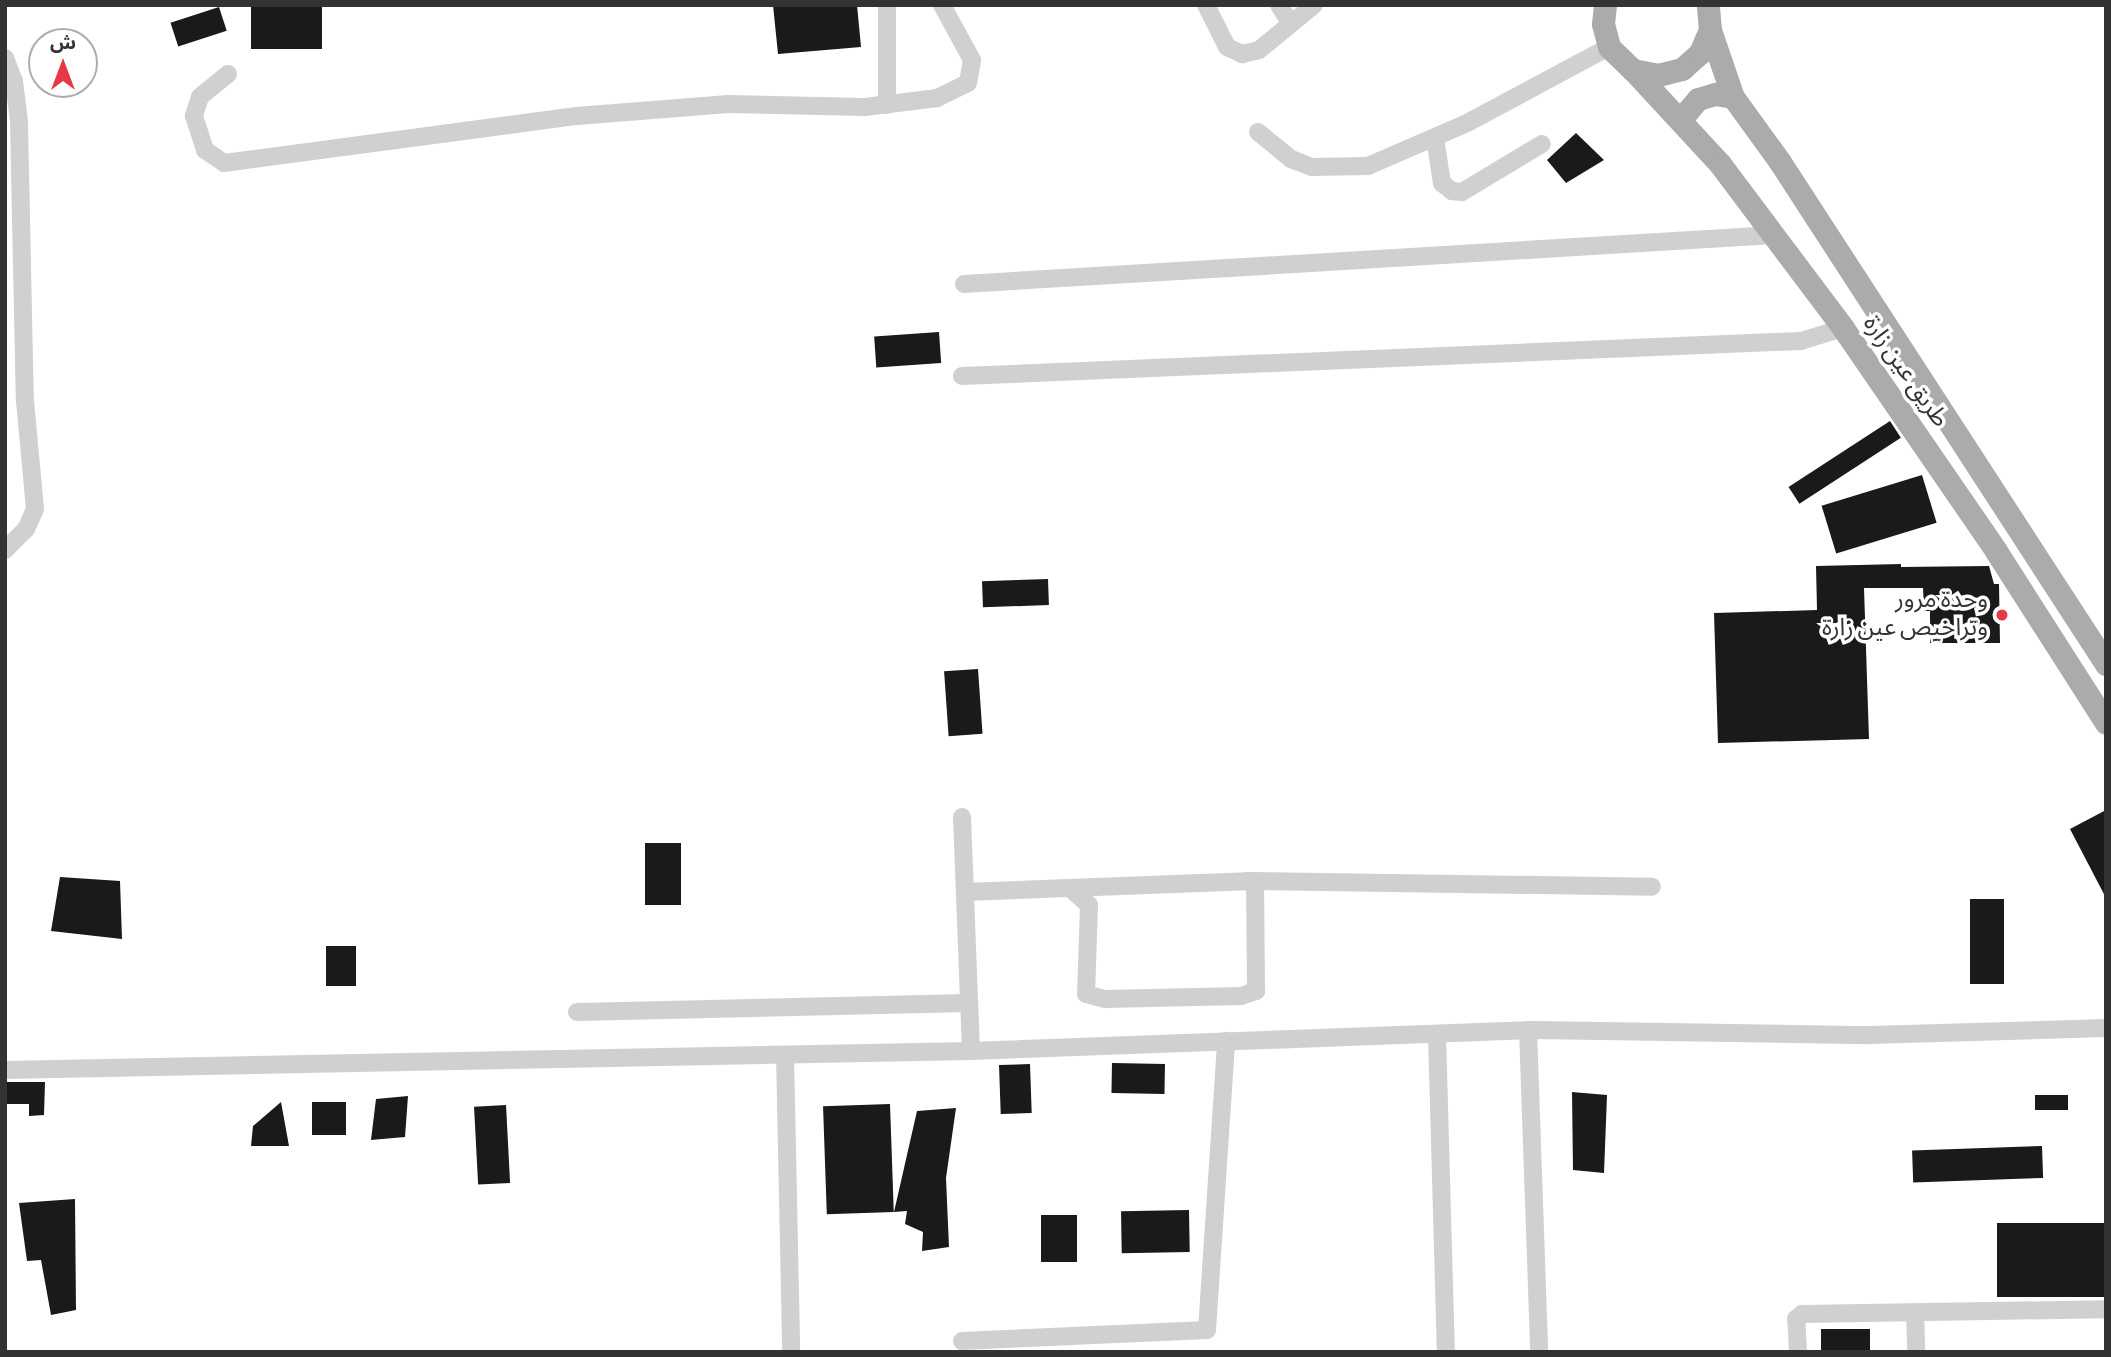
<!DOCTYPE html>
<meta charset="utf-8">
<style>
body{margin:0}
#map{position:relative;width:2111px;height:1357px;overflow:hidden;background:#fff;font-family:"Alegreya Sans","Noto Sans Arabic",sans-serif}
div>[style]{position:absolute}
.building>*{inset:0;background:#1a1a1a;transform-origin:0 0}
.minor>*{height:18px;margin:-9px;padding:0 9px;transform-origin:9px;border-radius:9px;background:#d0d0d0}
.major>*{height:23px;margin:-11.5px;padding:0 11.5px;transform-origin:11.5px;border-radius:11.5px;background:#ababab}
.dots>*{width:19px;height:19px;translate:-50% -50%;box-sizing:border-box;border:4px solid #fff;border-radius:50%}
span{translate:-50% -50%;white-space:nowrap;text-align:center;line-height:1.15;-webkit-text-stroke:7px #fff;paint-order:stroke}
.street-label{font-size:24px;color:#333}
.poi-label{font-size:24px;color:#333}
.right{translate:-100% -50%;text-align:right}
.frame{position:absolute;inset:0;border:7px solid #333;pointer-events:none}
.north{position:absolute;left:28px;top:28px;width:70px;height:70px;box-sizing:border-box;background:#fff;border:2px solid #adadad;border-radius:50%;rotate:0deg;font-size:19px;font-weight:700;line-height:28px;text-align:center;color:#333}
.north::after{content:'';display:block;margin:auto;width:24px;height:32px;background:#e63946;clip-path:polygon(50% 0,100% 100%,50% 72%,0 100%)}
</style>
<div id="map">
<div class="building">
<i style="left:251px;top:5px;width:71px;height:44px"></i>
<i style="clip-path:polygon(773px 5px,857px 5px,861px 47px,778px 54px)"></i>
<i style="left:219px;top:7px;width:25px;height:51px;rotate:72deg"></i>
<i style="clip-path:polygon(1576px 133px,1604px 160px,1566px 183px,1547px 160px)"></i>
<i style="left:939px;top:332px;width:31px;height:65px;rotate:86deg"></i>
<i style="left:1890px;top:421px;width:20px;height:121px;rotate:57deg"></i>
<i style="left:1922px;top:475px;width:50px;height:105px;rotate:73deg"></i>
<i style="clip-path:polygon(1901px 564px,1901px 567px,1989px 566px,1994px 584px,1999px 584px,2000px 643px,1930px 643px,1930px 611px,1924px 611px,1923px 588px,1864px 588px,1869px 739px,1718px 743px,1714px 613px,1817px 610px,1816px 566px)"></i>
<i style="left:1048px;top:579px;width:26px;height:66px;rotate:88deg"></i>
<i style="left:978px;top:669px;width:65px;height:34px;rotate:86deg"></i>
<i style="clip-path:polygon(2106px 810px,2106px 898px,2070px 829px)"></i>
<i style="left:645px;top:843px;width:36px;height:62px"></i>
<i style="clip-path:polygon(60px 877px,120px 881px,122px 939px,51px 931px)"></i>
<i style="left:1970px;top:899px;width:34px;height:85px"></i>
<i style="left:356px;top:946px;width:40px;height:30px;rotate:90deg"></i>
<i style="left:1112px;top:1063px;width:53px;height:30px;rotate:1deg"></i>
<i style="left:1030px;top:1064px;width:49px;height:31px;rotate:88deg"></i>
<i style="clip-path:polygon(5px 1082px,45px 1082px,44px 1115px,29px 1116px,29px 1104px,5px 1104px)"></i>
<i style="clip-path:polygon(1572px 1092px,1607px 1095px,1604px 1173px,1573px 1170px)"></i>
<i style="left:2068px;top:1095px;width:15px;height:33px;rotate:90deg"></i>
<i style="clip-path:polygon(408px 1096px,405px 1137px,371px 1140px,376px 1099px)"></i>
<i style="clip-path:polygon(281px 1102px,289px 1146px,251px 1146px,253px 1126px)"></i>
<i style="left:312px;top:1102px;width:34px;height:33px"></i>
<i style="left:890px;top:1104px;width:108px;height:67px;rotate:88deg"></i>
<i style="left:506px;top:1105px;width:78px;height:32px;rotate:87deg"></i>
<i style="clip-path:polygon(956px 1108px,946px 1178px,949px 1247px,922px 1251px,923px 1232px,905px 1224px,907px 1211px,894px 1212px,917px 1111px)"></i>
<i style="left:2042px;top:1146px;width:32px;height:130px;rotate:88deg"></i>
<i style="clip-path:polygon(75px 1199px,76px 1310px,51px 1315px,41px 1260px,27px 1261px,19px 1203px)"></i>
<i style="left:1189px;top:1210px;width:42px;height:68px;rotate:89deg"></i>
<i style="left:1041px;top:1215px;width:36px;height:47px"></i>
<i style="left:2106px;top:1223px;width:74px;height:109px;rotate:90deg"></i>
<i style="left:1870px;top:1329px;width:23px;height:49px;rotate:90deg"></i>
</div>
<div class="minor">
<i style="left:887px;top:5px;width:100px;rotate:90deg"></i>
<i style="left:1206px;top:5px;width:47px;rotate:63.4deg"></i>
<i style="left:1227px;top:47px;width:17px;rotate:25deg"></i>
<i style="left:1242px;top:54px;width:17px;rotate:-13deg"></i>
<i style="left:1259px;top:50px;width:71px;rotate:-39.3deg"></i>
<i style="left:1279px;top:5px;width:22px;rotate:58deg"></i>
<i style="left:5px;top:58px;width:25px;rotate:69deg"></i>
<i style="left:14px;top:81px;width:41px;rotate:83deg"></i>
<i style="left:19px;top:122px;width:279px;rotate:88.8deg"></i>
<i style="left:25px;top:401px;width:108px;rotate:84.7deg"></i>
<i style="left:35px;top:509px;width:22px;rotate:114deg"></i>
<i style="left:26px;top:529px;width:30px;rotate:135deg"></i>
<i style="left:228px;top:74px;width:36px;rotate:141deg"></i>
<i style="left:200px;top:97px;width:20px;rotate:108deg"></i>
<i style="left:194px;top:116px;width:36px;rotate:72deg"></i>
<i style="left:205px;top:150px;width:23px;rotate:34deg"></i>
<i style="left:224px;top:163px;width:356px;rotate:-7.6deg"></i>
<i style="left:577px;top:116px;width:152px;rotate:-4.5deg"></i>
<i style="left:729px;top:104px;width:136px;rotate:1.3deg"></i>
<i style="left:865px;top:107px;width:73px;rotate:-7.1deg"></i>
<i style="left:937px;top:98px;width:34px;rotate:-26deg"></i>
<i style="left:968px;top:83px;width:23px;rotate:-80deg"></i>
<i style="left:972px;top:60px;width:63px;rotate:-118.6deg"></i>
<i style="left:1258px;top:132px;width:43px;rotate:39.3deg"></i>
<i style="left:1291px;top:159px;width:22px;rotate:21deg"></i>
<i style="left:1312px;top:167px;width:56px;rotate:-1deg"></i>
<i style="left:1368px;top:166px;width:110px;rotate:-23.5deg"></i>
<i style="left:1469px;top:122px;width:159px;rotate:-28.2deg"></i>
<i style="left:1435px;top:138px;width:46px;rotate:81.2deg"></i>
<i style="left:1442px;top:183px;width:13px;rotate:39deg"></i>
<i style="left:1452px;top:191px;width:10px;rotate:6deg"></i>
<i style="left:1462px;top:192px;width:93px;rotate:-31deg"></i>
<i style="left:964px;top:284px;width:812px;rotate:-3.46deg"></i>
<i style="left:962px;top:376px;width:840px;rotate:-2.39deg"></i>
<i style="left:1801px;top:341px;width:44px;rotate:-17.2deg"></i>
<i style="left:962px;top:817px;width:234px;rotate:87.8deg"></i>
<i style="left:1070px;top:888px;width:25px;rotate:42deg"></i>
<i style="left:1089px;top:905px;width:89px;rotate:91.9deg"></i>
<i style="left:1086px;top:994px;width:20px;rotate:15deg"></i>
<i style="left:1105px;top:999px;width:136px;rotate:-1.3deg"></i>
<i style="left:1241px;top:996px;width:16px;rotate:-18deg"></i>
<i style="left:1256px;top:991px;width:110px;rotate:-90.5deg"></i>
<i style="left:965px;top:892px;width:282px;rotate:-2.2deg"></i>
<i style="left:1247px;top:881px;width:405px;rotate:0.8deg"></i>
<i style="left:577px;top:1012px;width:392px;rotate:-1.3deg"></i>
<i style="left:1528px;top:1030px;width:322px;rotate:88deg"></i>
<i style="left:1437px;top:1034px;width:318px;rotate:88.4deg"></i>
<i style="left:785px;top:1055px;width:297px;rotate:88.8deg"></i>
<i style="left:5px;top:1070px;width:966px;rotate:-1.13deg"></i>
<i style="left:971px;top:1051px;width:564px;rotate:-2.13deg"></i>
<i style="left:1535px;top:1030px;width:335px;rotate:0.9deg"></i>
<i style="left:1870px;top:1035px;width:236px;rotate:-1.7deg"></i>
<i style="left:1915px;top:1314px;width:38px;rotate:88deg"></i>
<i style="left:962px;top:1341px;width:245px;rotate:-2.6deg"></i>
<i style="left:1207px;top:1330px;width:290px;rotate:-86.2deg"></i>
<i style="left:1798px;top:1352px;width:33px;rotate:-93deg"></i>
<i style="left:1796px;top:1319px;width:8px;rotate:-40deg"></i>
<i style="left:1802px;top:1314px;width:304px;rotate:-0.9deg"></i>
</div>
<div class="major">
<i style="left:1605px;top:5px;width:19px;rotate:96deg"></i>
<i style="left:1603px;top:24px;width:24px;rotate:75deg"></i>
<i style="left:1609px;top:47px;width:33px;rotate:44deg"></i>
<i style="left:1633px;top:70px;width:25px;rotate:11deg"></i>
<i style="left:1658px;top:75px;width:25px;rotate:-14deg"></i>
<i style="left:1682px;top:69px;width:24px;rotate:-42deg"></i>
<i style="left:1700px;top:53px;width:25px;rotate:-67deg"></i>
<i style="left:1710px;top:30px;width:25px;rotate:-95deg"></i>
<i style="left:1710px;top:30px;width:71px;rotate:71.1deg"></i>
<i style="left:1733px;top:97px;width:80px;rotate:54.1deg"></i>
<i style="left:1780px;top:162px;width:599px;rotate:57deg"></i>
<i style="left:1633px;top:70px;width:128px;rotate:47.2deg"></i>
<i style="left:1720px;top:164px;width:205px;rotate:53.1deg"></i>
<i style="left:1843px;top:328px;width:270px;rotate:55.5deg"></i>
<i style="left:1996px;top:551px;width:204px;rotate:57.4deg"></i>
<i style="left:1681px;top:119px;width:26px;rotate:-50deg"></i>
<i style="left:1698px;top:99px;width:18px;rotate:-16deg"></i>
<i style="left:1715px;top:94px;width:18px;rotate:9deg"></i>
</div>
<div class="dots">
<i style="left:2002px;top:615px;background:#e63946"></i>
</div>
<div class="street-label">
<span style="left:1905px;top:372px;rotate:55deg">طريق عين زارة</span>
</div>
<div class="poi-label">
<span class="right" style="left:1988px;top:615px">وحدة مرور<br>وتراخيص عين زارة</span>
</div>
<div class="frame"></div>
<div class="north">ش</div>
</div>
